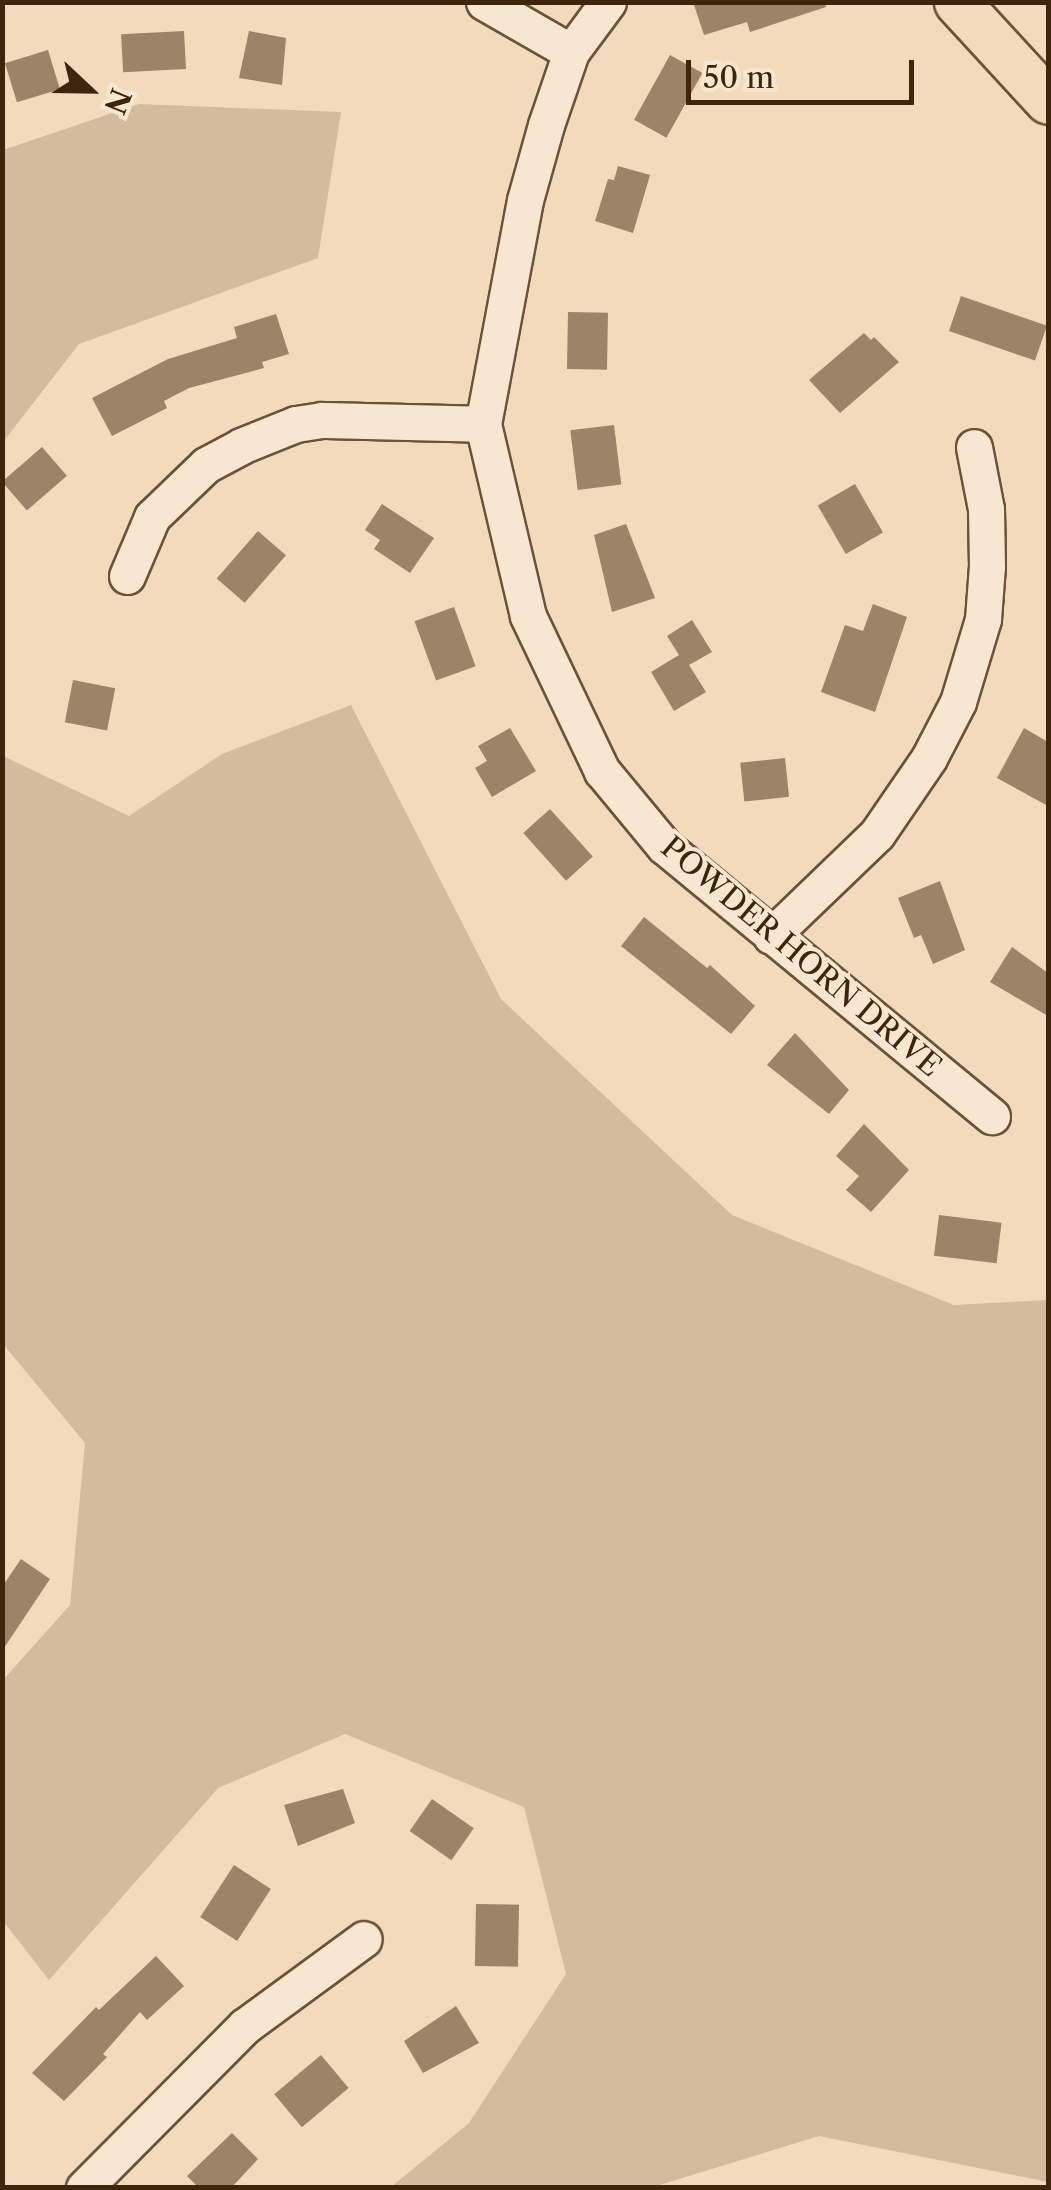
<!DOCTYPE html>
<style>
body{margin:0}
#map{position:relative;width:1051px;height:2190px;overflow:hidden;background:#f2daba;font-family:"Libre Caslon Text",serif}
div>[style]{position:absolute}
.green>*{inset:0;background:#d4bb9d}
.building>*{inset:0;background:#9d8367;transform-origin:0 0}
.roads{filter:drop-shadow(2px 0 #6c5238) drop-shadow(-2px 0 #6c5238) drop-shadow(0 2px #6c5238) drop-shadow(0 -2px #6c5238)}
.minor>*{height:35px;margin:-17.5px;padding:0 17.5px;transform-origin:17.5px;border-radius:17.5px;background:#f7e7d2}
.major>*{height:45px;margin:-22.5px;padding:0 22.5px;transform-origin:22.5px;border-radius:22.5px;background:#f2daba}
span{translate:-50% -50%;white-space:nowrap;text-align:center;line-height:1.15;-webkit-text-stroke:8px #f7e7d2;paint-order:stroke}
.street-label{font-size:30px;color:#40250d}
.frame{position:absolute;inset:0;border:5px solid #40250d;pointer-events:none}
.north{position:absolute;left:40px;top:40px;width:100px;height:100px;-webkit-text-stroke:8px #f7e7d2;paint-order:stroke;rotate:112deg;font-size:28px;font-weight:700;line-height:40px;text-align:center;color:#40250d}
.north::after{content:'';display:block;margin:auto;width:35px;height:45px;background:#40250d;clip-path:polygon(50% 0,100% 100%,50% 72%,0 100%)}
.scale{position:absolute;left:686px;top:60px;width:228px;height:45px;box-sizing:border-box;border:5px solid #40250d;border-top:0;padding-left:12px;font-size:30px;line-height:35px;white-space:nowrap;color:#40250d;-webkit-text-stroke:8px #f7e7d2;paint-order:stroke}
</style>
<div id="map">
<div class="green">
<i style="clip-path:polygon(139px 104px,341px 112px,318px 258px,79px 344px,3px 442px,3px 150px)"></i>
<i style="clip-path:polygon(351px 705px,501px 999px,732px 1215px,954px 1305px,1048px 1300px,1048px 2182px,819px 2136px,653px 2187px,391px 2187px,469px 2123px,566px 1974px,524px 1807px,345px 1734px,218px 1788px,49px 1980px,3px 1921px,3px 1680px,70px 1605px,85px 1443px,3px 1344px,3px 756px,129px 816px,222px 754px)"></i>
</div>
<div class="building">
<i style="clip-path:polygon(693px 2px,825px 2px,826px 7px,750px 32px,747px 22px,704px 35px)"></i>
<i style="left:184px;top:31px;width:38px;height:63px;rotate:87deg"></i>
<i style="clip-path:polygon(249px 31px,286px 38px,282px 85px,239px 78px)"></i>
<i style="left:48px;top:50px;width:41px;height:45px;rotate:73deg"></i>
<i style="left:670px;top:55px;width:37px;height:74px;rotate:29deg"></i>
<i style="clip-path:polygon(618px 166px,650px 175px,633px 233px,595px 221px,608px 179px,614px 180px)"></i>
<i style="left:961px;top:296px;width:91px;height:37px;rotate:19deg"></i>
<i style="left:568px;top:312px;width:40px;height:57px;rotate:1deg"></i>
<i style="clip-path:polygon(276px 314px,289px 354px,262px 362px,264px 368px,189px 388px,164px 401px,167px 408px,112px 436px,92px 398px,168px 359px,237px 338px,234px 327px)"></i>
<i style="clip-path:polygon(864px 333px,871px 340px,874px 337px,899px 362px,840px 413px,809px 380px)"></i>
<i style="left:614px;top:425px;width:60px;height:44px;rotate:83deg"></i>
<i style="left:42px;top:447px;width:38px;height:53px;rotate:49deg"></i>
<i style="left:855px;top:484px;width:56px;height:43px;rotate:60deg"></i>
<i style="clip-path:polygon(382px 504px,434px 538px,410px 573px,374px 549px,380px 540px,365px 530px)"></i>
<i style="clip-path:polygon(626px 524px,655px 598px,612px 612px,594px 535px)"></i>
<i style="left:258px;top:531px;width:37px;height:63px;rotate:41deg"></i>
<i style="clip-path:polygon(873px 604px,907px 617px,875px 712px,821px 692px,845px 625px,863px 631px)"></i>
<i style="left:454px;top:607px;width:63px;height:42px;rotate:70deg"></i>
<i style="clip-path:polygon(692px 620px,712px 652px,689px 665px,706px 692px,674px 711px,651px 672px,679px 655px,667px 636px)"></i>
<i style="left:73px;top:680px;width:43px;height:43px;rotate:11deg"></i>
<i style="clip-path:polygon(510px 728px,536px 771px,492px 797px,475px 768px,487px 761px,478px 746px)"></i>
<i style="clip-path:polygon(1024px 728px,1048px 742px,1048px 806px,997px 778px)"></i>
<i style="left:785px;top:758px;width:39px;height:45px;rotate:84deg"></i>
<i style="left:550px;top:809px;width:64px;height:36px;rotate:48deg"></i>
<i style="clip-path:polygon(940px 881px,965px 950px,933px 964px,921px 935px,914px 938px,898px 898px)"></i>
<i style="clip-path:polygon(644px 917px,707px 968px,710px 965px,755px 1006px,731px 1034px,621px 946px)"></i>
<i style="clip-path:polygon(1012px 947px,1048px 973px,1048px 1016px,990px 982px)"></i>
<i style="clip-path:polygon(795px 1033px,849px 1090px,829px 1114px,767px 1065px)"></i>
<i style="clip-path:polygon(864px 1124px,909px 1170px,871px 1212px,846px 1190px,859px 1176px,836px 1156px)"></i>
<i style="left:939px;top:1215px;width:63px;height:41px;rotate:7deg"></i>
<i style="clip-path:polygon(21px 1559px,50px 1579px,2px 1651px,2px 1587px)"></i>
<i style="clip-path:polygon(343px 1789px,355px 1823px,298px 1846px,284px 1805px)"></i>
<i style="left:432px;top:1799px;width:51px;height:39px;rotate:35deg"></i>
<i style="left:234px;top:1865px;width:44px;height:62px;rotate:33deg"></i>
<i style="left:476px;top:1904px;width:43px;height:62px;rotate:1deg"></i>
<i style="clip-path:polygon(156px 1956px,184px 1986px,147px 2020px,140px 2012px,103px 2054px,107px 2057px,64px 2101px,32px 2073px,96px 2007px,99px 2010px)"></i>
<i style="clip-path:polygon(456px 2006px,479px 2043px,423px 2073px,404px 2041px)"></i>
<i style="left:321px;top:2055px;width:43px;height:61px;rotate:50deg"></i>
<i style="clip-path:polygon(232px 2133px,258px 2159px,231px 2188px,199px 2188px,187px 2176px)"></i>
</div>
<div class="roads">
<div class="minor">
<i style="left:484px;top:2px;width:100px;rotate:29.9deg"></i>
<i style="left:608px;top:2px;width:62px;rotate:126.5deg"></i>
<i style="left:571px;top:52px;width:77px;rotate:108.9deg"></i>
<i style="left:546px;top:125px;width:78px;rotate:105.6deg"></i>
<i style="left:525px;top:200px;width:228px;rotate:100.6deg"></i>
<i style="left:483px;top:424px;width:197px;rotate:76.8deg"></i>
<i style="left:528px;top:616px;width:172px;rotate:64.5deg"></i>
<i style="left:602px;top:771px;width:97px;rotate:50.4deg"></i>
<i style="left:664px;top:846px;width:425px;rotate:39.5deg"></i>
<i style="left:127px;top:576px;width:64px;rotate:-67deg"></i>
<i style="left:152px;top:517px;width:75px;rotate:-43.9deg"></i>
<i style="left:206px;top:465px;width:40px;rotate:-28deg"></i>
<i style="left:241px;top:446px;width:59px;rotate:-21.8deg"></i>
<i style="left:296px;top:424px;width:26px;rotate:-9deg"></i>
<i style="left:322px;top:420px;width:161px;rotate:1.4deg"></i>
<i style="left:771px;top:936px;width:147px;rotate:-43.9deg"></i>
<i style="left:877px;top:834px;width:92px;rotate:-55.6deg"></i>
<i style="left:929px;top:758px;width:63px;rotate:-62.6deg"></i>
<i style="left:958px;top:702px;width:87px;rotate:-73.2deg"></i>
<i style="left:983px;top:619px;width:53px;rotate:-85.7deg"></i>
<i style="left:987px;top:566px;width:57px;rotate:-91deg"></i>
<i style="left:986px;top:509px;width:63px;rotate:-101deg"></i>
<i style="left:84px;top:2188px;width:228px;rotate:-45.2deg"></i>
<i style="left:245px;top:2026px;width:147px;rotate:-36.2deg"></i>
</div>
<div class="major">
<i style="left:957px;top:2px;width:134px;rotate:47.4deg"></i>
</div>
</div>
<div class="street-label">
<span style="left:801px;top:957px;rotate:40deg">POWDER HORN DRIVE</span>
</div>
<div class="frame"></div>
<div class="north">N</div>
<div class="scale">50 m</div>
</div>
